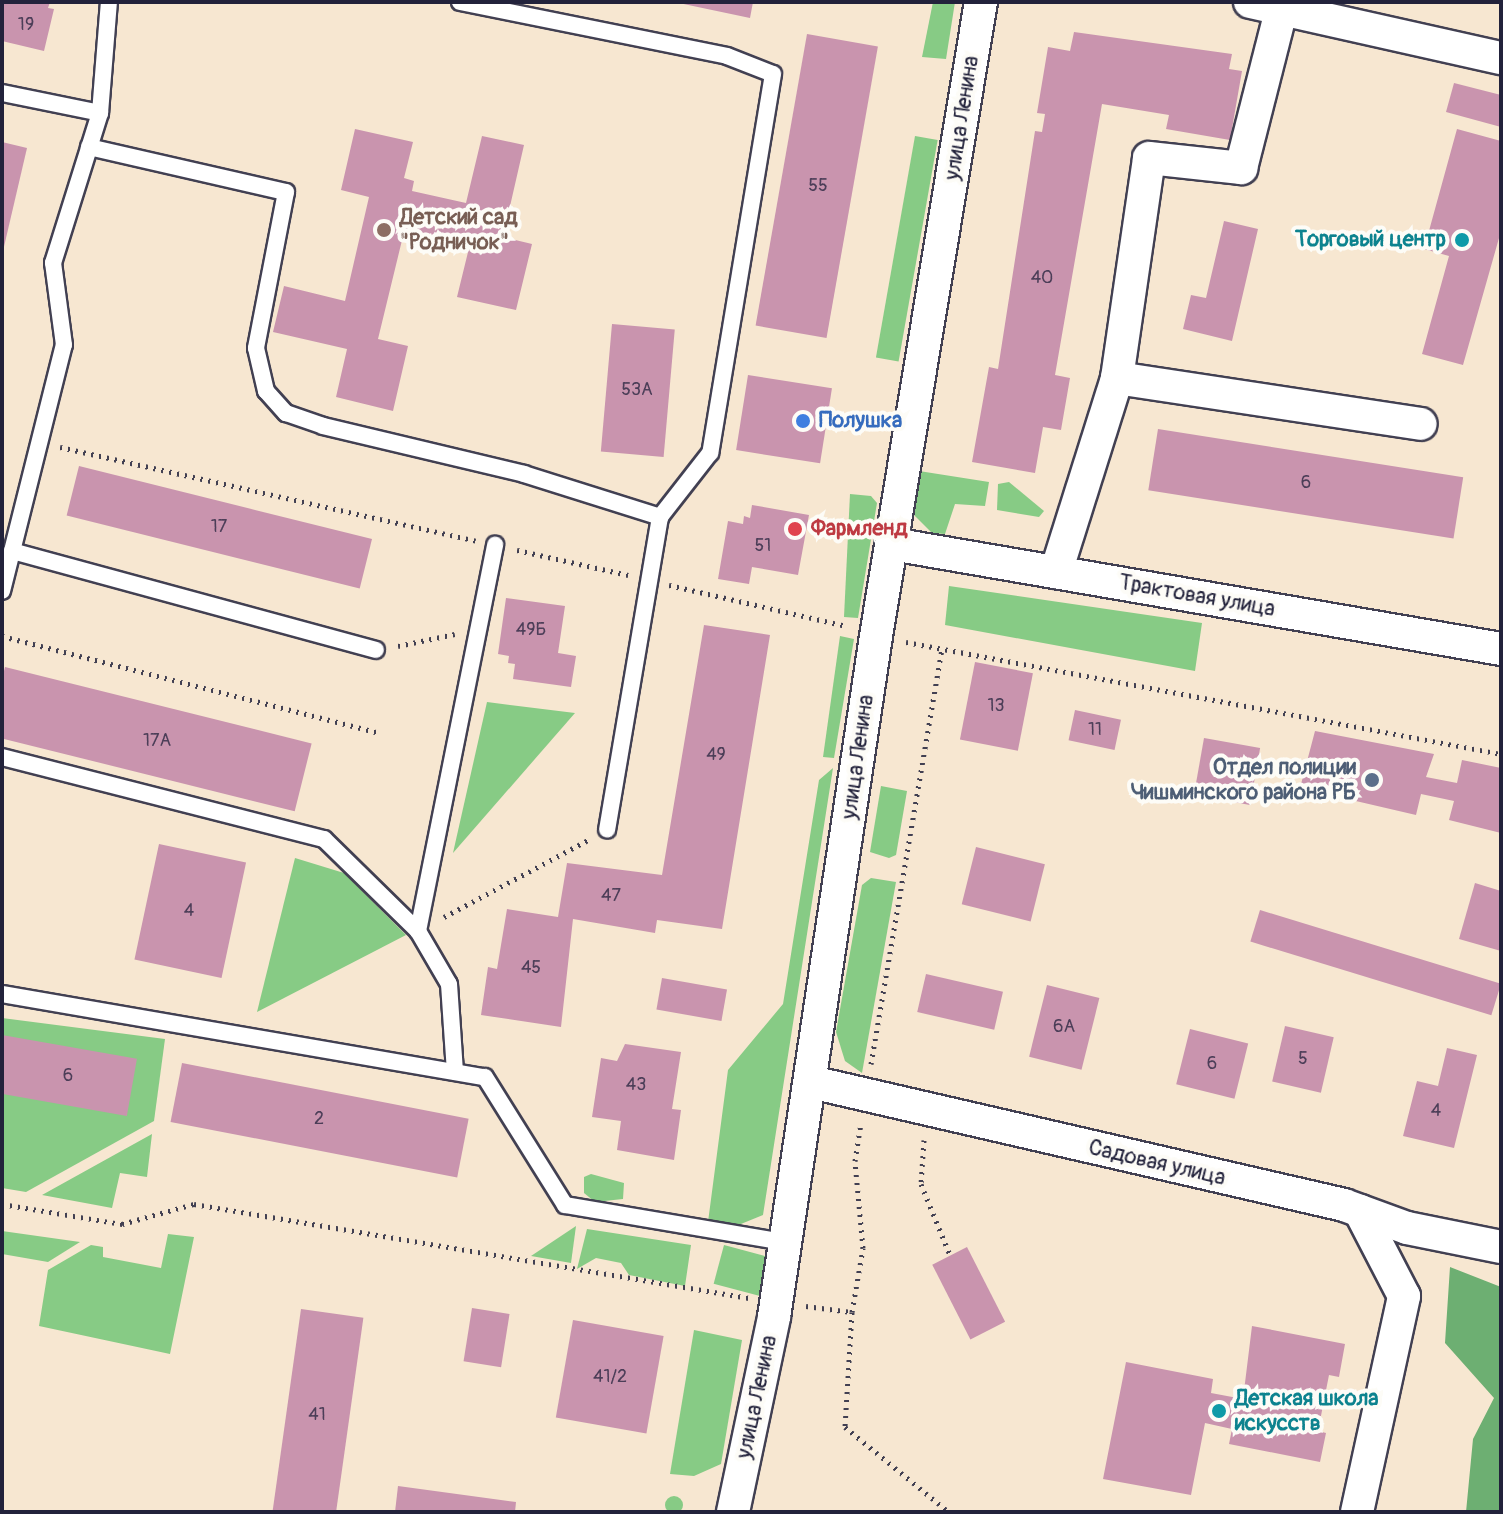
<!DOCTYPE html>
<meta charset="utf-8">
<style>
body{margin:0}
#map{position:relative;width:1503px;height:1514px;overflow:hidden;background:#f7e7d1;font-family:Pangolin,sans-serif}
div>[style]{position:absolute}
.green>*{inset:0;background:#87cb85;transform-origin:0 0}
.round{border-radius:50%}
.forest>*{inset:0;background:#6daf72}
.building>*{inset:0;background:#c994ae;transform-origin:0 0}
.path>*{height:5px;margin-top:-2.5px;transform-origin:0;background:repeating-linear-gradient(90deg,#424052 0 2px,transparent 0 8px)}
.roads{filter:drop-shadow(2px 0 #424052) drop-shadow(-2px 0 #424052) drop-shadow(0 2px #424052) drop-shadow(0 -2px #424052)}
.lane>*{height:16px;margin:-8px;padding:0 8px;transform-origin:8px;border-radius:8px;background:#fff}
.street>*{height:32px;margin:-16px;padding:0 16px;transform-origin:16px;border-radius:16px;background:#fff}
.dots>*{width:22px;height:22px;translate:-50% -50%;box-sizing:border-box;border:4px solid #fdfcf7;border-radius:50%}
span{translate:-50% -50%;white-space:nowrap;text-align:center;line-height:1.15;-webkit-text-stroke:8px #fdfcf7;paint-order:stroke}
.number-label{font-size:18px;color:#4c3e58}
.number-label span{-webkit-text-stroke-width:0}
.street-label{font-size:22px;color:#22223b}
.education-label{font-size:22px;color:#785e54;font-weight:700}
.left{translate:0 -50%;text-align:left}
.culture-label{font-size:22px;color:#0d838f;font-weight:700}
.right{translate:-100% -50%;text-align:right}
.shop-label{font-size:22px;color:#366cbe;font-weight:700}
.health-label{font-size:22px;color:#be3a42;font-weight:700}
.service-label{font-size:22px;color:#4e5e75;font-weight:700}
.frame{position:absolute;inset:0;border:4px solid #22223b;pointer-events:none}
</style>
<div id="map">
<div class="green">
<i style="clip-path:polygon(933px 2px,955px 2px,946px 59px,922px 57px)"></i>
<i style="left:915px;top:136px;width:23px;height:225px;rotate:10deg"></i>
<i style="clip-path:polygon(919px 471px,989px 482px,985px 506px,955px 504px,945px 534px,932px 533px,913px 514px)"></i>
<i style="clip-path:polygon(1009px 482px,1044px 511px,1039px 517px,997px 510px,998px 484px)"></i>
<i style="clip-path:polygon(850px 494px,871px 496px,877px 503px,858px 618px,844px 617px)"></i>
<i style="clip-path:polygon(949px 586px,1202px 623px,1195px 671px,945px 625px)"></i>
<i style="clip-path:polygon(840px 636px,854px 639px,834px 758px,823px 757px)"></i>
<i style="clip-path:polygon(487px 702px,575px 713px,453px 853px)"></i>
<i style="clip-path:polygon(833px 768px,763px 1215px,736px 1226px,708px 1222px,728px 1070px,783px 1004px,819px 780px)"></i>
<i style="clip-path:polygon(881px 786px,907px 791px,896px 855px,889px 858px,870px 852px)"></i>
<i style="clip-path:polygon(295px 858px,344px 873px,406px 935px,257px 1012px)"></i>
<i style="clip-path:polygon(871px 878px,896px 882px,862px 1073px,845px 1061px,836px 1032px,862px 885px)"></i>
<i style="clip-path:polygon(2px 1018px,165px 1039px,154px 1121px,26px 1192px,2px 1188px)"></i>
<i style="clip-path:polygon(152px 1134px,147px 1177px,120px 1173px,112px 1208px,42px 1195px)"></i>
<i style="clip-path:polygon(591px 1174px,624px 1183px,623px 1199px,595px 1202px,584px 1193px,584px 1177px)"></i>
<i style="clip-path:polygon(576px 1226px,571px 1263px,531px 1256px)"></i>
<i style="clip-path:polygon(587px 1229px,691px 1245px,685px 1286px,629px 1275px,621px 1263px,596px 1258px,577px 1269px)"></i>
<i style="clip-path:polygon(2px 1231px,80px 1242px,48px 1262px,2px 1254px)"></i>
<i style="clip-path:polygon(168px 1234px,194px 1237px,170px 1354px,39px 1326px,48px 1270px,91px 1245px,103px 1247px,103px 1257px,161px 1268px)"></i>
<i style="left:724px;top:1245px;width:47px;height:40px;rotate:15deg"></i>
<i style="clip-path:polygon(694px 1330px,742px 1340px,721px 1464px,694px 1476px,670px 1474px)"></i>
<i class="round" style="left:665px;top:1496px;width:18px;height:18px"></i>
</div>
<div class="forest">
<i style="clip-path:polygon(1450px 1267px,1501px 1287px,1501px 1512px,1466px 1512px,1473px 1439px,1494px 1398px,1445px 1343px)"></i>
</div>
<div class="building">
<i style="clip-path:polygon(2px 2px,50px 2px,48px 8px,54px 9px,44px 51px,2px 41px)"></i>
<i style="clip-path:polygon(674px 2px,753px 2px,750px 18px)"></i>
<i style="clip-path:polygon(1074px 32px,1232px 54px,1229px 69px,1242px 71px,1230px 140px,1166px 129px,1169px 115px,1102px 104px,1055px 375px,1070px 378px,1061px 430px,1043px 427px,1035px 473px,972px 462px,989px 367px,998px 369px,1035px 131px,1042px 132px,1045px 114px,1037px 113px,1048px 47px,1070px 51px)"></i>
<i style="left:807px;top:34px;width:72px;height:296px;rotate:10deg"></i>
<i style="clip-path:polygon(1454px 83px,1501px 95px,1501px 127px,1446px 112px)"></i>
<i style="clip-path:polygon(355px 129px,413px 142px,404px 178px,414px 181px,412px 191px,466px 203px,482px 136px,524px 145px,503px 237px,532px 244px,516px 310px,457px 297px,469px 248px,404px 232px,378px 339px,408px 346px,393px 411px,336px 397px,347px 349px,273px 332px,284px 286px,345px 301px,369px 197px,341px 190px)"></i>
<i style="clip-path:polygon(1457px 129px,1501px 141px,1501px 231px,1463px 365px,1422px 354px,1449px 256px,1424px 249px)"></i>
<i style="clip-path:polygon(2px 142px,27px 148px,3px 251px,2px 251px)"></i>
<i style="clip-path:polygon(1224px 221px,1258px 229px,1232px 341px,1183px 329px,1191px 295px,1206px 298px)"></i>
<i style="left:612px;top:324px;width:63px;height:128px;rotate:5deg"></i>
<i style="left:748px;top:375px;width:85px;height:76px;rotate:9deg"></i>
<i style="left:1158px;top:429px;width:309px;height:62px;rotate:9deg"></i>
<i style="left:79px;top:466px;width:302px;height:51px;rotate:14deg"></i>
<i style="clip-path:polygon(752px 505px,809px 515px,798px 575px,752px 567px,749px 584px,718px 579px,728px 521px,743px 524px,744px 516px,750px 518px)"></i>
<i style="clip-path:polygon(506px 598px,565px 606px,558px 653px,576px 656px,571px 687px,513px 679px,515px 664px,508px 663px,509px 656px,498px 654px)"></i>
<i style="clip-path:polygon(704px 625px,770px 635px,722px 929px,657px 920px,655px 933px,573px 919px,561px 1027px,481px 1015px,488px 967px,497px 969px,507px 909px,558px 917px,567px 863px,662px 875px)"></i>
<i style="left:975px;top:662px;width:59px;height:79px;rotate:11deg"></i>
<i style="left:5px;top:667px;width:316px;height:70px;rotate:14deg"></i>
<i style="left:1075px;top:710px;width:47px;height:31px;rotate:12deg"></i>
<i style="clip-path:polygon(1315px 731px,1434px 754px,1426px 777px,1457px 783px,1462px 760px,1501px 768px,1501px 833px,1449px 820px,1454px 801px,1421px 794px,1416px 815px,1300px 788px)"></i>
<i style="left:1204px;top:738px;width:57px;height:58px;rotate:10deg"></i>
<i style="left:159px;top:844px;width:89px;height:118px;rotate:12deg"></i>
<i style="left:976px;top:847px;width:71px;height:59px;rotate:14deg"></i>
<i style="clip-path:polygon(1475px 883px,1501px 891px,1501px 951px,1459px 939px)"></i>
<i style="left:1260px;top:910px;width:252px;height:33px;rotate:17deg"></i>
<i style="left:926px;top:974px;width:79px;height:39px;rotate:13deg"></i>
<i style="left:662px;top:978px;width:66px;height:32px;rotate:10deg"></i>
<i style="left:1047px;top:985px;width:54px;height:74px;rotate:14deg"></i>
<i style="left:1285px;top:1026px;width:50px;height:57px;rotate:13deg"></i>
<i style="left:1190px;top:1029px;width:60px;height:57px;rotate:14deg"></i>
<i style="left:2px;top:1035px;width:137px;height:58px;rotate:10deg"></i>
<i style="clip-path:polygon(625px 1044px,681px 1052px,672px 1109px,681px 1110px,674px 1160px,617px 1150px,621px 1121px,592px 1117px,601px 1058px,617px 1061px)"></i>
<i style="clip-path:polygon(1447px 1048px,1477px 1055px,1454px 1148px,1403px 1136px,1417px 1081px,1438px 1086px)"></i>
<i style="left:182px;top:1063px;width:292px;height:60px;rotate:11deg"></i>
<i style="left:967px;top:1247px;width:84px;height:39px;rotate:63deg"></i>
<i style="left:472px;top:1308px;width:38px;height:54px;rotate:9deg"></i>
<i style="left:301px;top:1309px;width:63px;height:205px;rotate:8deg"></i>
<i style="left:573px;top:1320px;width:92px;height:99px;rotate:10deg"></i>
<i style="clip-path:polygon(1252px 1326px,1345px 1344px,1339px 1377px,1329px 1375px,1318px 1431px,1326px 1433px,1320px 1462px,1229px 1444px,1232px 1429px,1205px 1423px,1191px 1495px,1103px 1479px,1126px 1362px,1213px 1379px,1211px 1393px,1243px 1399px)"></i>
<i style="clip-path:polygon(398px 1486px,516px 1502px,515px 1512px,395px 1512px)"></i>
</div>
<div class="path">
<i style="left:60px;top:447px;width:426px;rotate:12.7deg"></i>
<i style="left:517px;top:550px;width:114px;rotate:12.7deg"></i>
<i style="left:669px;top:585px;width:182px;rotate:13deg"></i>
<i style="left:2px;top:636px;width:387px;rotate:14.4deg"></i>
<i style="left:906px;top:642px;width:605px;rotate:10.66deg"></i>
<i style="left:398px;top:646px;width:58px;rotate:-11.9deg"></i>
<i style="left:444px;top:917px;width:166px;rotate:-28.1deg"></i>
<i style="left:871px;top:1064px;width:422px;rotate:-80.3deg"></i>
<i style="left:924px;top:1140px;width:44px;rotate:93.9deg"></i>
<i style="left:921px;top:1184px;width:77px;rotate:67.8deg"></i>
<i style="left:2px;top:1204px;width:122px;rotate:9.5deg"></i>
<i style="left:122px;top:1224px;width:75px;rotate:-15.5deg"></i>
<i style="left:194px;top:1204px;width:563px;rotate:9.61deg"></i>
<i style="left:806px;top:1306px;width:46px;rotate:7.4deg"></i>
<i style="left:852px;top:1312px;width:65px;rotate:-80.2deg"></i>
<i style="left:863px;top:1248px;width:87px;rotate:-95.3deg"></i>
<i style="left:855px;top:1161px;width:36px;rotate:-81deg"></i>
<i style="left:852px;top:1312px;width:115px;rotate:93.5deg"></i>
<i style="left:845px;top:1427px;width:134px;rotate:39.3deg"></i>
</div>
<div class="roads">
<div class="lane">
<i style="left:460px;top:2px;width:272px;rotate:11.4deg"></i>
<i style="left:727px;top:56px;width:49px;rotate:21.4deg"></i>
<i style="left:773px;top:74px;width:384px;rotate:99.4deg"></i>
<i style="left:710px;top:453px;width:81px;rotate:128deg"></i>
<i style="left:660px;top:517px;width:317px;rotate:99.6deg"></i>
<i style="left:2px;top:93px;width:100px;rotate:11.5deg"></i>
<i style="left:89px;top:147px;width:202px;rotate:12.9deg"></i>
<i style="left:286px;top:192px;width:159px;rotate:100.9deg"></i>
<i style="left:256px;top:348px;width:44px;rotate:76.9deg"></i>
<i style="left:266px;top:391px;width:30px;rotate:48deg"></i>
<i style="left:286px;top:413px;width:39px;rotate:19deg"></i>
<i style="left:323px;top:426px;width:207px;rotate:13.4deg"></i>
<i style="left:524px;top:474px;width:143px;rotate:17.5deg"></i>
<i style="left:12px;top:551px;width:377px;rotate:15.2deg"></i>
<i style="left:2px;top:591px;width:254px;rotate:-75.9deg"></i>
<i style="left:64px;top:345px;width:83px;rotate:-97.6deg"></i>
<i style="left:53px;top:263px;width:157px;rotate:-72.6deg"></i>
<i style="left:100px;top:113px;width:111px;rotate:-85.4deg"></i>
<i style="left:2px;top:757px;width:332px;rotate:14.3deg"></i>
<i style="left:324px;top:839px;width:132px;rotate:44.4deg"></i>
<i style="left:418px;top:931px;width:61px;rotate:59.7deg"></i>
<i style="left:449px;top:984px;width:88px;rotate:86.1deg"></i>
<i style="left:418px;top:931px;width:394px;rotate:-78.7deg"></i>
<i style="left:2px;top:994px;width:490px;rotate:9.8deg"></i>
<i style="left:485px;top:1077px;width:151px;rotate:58deg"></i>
<i style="left:565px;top:1205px;width:222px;rotate:9.6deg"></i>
</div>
<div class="street">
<i style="left:1250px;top:2px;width:257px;rotate:12.6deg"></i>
<i style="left:1117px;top:378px;width:307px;rotate:8.6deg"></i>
<i style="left:892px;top:544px;width:618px;rotate:9.78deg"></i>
<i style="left:1056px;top:572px;width:203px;rotate:-72.5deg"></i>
<i style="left:1117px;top:378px;width:222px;rotate:-81.7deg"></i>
<i style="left:1149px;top:158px;width:93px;rotate:6.2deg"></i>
<i style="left:1241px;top:168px;width:162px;rotate:-75.7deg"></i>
<i style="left:811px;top:1082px;width:547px;rotate:12.99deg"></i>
<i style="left:1344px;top:1205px;width:67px;rotate:20.1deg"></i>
<i style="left:1407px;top:1228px;width:96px;rotate:11.4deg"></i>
<i style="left:733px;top:1512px;width:199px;rotate:-78.1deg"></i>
<i style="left:774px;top:1317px;width:689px;rotate:-81.48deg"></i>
<i style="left:876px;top:636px;width:643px;rotate:-80.6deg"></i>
<i style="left:1357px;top:1512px;width:221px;rotate:-77.7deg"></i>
<i style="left:1404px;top:1296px;width:96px;rotate:-117.4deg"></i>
</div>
</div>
<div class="dots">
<i style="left:384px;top:230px;background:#8d6e63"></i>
<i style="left:1462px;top:240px;background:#0f9aa8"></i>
<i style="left:803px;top:421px;background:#3f7fe0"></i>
<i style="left:795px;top:529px;background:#e0444e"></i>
<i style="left:1372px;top:780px;background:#5c6f8a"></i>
<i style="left:1219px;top:1411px;background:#0f9aa8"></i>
</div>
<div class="number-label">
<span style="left:26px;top:25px">19</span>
<span style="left:818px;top:186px">55</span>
<span style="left:1042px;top:278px">40</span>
<span style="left:637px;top:390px">53А</span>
<span style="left:1306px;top:483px">6</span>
<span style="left:219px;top:527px">17</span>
<span style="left:763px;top:546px">51</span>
<span style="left:531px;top:630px">49Б</span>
<span style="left:996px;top:706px">13</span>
<span style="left:1095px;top:730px">11</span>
<span style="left:157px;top:741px">17А</span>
<span style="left:716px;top:755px">49</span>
<span style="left:611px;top:896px">47</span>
<span style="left:189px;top:911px">4</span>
<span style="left:531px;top:968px">45</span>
<span style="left:1064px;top:1027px">6А</span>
<span style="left:1303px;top:1059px">5</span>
<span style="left:1212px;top:1064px">6</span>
<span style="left:68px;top:1076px">6</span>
<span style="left:636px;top:1085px">43</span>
<span style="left:1436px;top:1111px">4</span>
<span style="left:319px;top:1119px">2</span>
<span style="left:610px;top:1377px">41/2</span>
<span style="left:317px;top:1415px">41</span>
</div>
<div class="street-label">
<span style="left:962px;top:118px;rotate:-81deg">улица Ленина</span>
<span style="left:1197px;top:596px;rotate:10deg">Трактовая улица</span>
<span style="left:858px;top:757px;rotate:-82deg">улица Ленина</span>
<span style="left:1157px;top:1163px;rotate:13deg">Садовая улица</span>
<span style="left:757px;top:1397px;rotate:-78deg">улица Ленина</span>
</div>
<div class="education-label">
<span class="left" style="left:400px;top:230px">Детский сад<br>"Родничок"</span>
</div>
<div class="culture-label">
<span class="right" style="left:1446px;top:240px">Торговый центр</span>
<span class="left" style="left:1235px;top:1411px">Детская школа<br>искусств</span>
</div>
<div class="shop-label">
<span class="left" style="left:819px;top:421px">Полушка</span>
</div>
<div class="health-label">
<span class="left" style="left:811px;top:529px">Фармленд</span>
</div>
<div class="service-label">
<span class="right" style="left:1356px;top:780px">Отдел полиции<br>Чишминского района РБ</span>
</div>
<div class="frame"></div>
</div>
